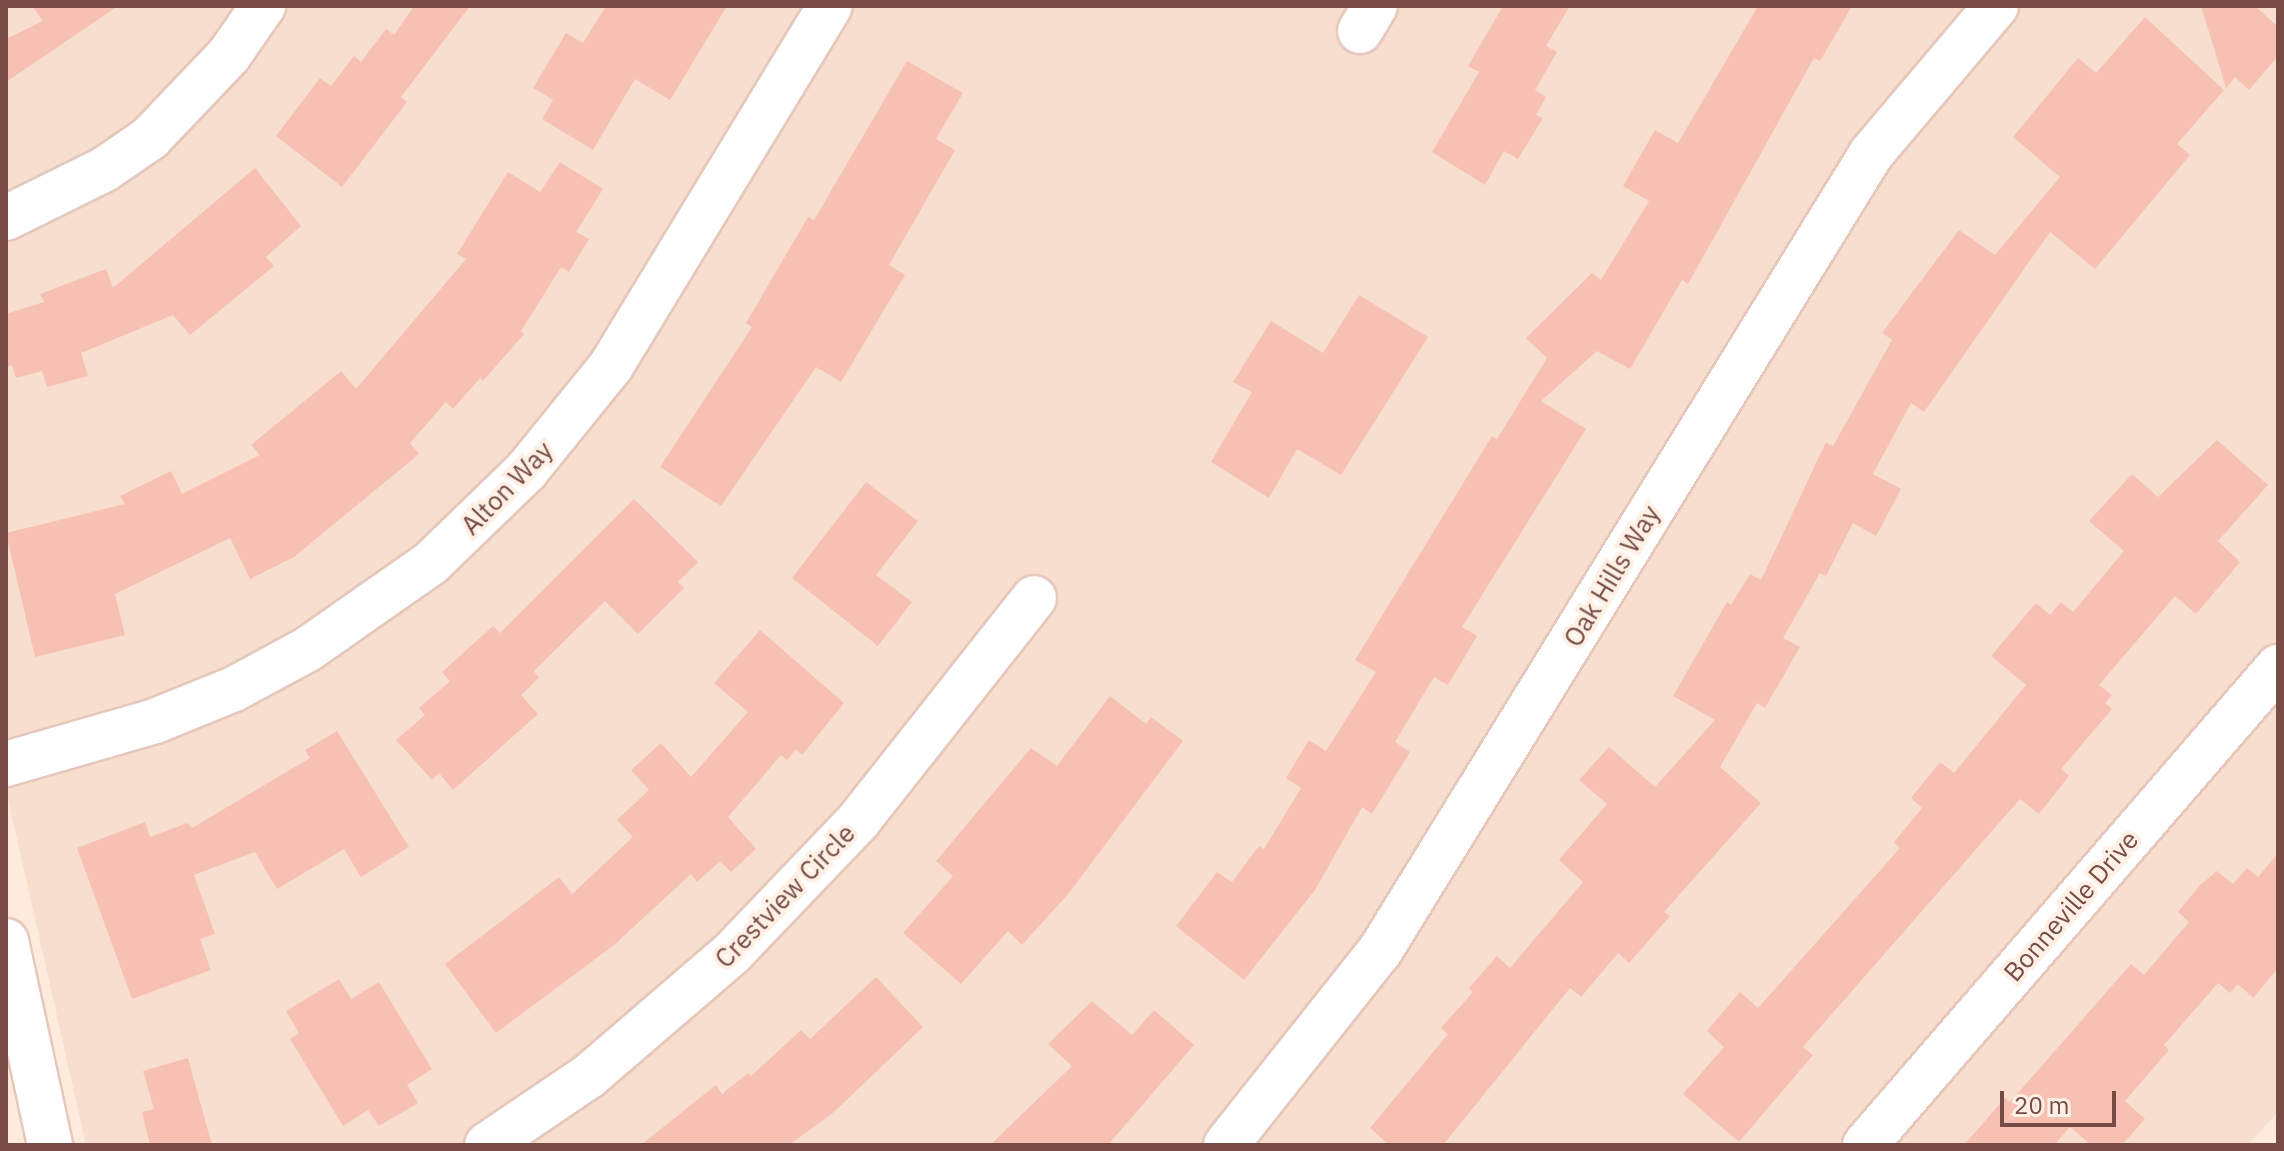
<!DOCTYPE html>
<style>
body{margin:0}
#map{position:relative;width:2284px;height:1151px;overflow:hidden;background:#feebdd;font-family:"IBM Plex Sans",sans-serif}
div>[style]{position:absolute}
.residential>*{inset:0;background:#f8dece}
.building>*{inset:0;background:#f6c1b3}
.roads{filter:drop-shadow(2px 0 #e5c7bc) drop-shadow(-2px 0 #e5c7bc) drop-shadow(0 2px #e5c7bc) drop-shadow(0 -2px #e5c7bc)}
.minor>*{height:44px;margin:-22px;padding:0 22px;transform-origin:22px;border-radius:22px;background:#fff}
span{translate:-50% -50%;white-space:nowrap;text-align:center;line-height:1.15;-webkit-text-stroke:8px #fff0e6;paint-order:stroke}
.street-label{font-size:26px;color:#764c44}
.frame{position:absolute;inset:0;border:8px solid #764c44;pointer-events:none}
.scale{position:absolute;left:2000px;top:1091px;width:116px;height:36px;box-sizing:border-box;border:4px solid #764c44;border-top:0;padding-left:10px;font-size:24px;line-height:28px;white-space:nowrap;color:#764c44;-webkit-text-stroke:6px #fff0e6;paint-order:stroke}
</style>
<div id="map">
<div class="residential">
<i style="clip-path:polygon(6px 6px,2278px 6px,2278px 1112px,2248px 1145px,86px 1145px,6px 790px)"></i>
</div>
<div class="building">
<i style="clip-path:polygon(32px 6px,118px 6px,6px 82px,6px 39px,43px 21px)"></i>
<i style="clip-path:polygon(414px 6px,470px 6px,401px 97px,407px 102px,342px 187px,276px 136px,320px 78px,331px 86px,354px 56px,361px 62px,386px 29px,394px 35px)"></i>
<i style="clip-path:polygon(606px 6px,727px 6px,670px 100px,635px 79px,593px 150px,542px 119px,553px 100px,533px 88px,566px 33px,583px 43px)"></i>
<i style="clip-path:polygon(1503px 6px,1570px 6px,1546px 46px,1557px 52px,1535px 90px,1546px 97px,1536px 115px,1543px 118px,1518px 159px,1504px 151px,1485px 185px,1432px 152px,1479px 72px,1468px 66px)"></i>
<i style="clip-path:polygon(1758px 6px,1852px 6px,1820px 61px,1814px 58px,1688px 284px,1682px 280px,1630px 369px,1597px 351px,1541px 401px,1586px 429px,1462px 627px,1477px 636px,1448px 685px,1434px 677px,1395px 742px,1410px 752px,1372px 814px,1362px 807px,1315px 890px,1244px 980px,1176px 926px,1217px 872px,1232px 882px,1259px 846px,1264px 849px,1301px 788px,1286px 778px,1309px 740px,1326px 751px,1376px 672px,1355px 660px,1492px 436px,1497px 439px,1547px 358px,1526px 338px,1592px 273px,1601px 280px,1649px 201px,1623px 186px,1655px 130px,1678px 143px)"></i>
<i style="clip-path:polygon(2201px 6px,2255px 6px,2278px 27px,2278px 56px,2249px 90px,2235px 77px,2226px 88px)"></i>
<i style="clip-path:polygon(2145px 17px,2224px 90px,2177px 144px,2190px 155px,2095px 269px,2050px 232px,1924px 412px,1911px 403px,1873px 474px,1901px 489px,1876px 536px,1853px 523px,1826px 576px,1820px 573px,1783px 638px,1800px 647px,1765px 708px,1757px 703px,1720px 767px,1761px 803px,1664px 912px,1670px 916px,1629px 963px,1618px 953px,1581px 997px,1570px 988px,1443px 1145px,1389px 1145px,1370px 1128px,1448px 1034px,1441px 1028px,1473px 992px,1469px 988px,1497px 956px,1510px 968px,1583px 882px,1559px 860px,1607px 804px,1579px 780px,1609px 747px,1655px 787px,1715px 720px,1673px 696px,1727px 602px,1731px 605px,1750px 574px,1761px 580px,1826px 442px,1833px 446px,1892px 340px,1882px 333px,1959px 230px,1995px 255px,2060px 177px,2013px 137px,2078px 58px,2096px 73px)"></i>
<i style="clip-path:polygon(907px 61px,963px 93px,936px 139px,955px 150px,889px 265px,905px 275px,841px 382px,816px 367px,721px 506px,660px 467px,752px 327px,746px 323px,808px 217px,814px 220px)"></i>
<i style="clip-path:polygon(560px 162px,603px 189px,576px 232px,589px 239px,569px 272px,561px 267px,521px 331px,524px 334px,483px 381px,480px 378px,453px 409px,446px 402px,410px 443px,419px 454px,294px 557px,250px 579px,230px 538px,115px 594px,125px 635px,35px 657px,6px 533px,125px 504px,120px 496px,171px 471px,182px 494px,260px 455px,251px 445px,341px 371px,356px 389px,466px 259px,457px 254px,508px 172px,540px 192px)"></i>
<i style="clip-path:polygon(255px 168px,301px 226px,266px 257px,274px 266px,190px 335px,173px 315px,81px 353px,88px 376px,47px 387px,42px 371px,16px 378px,12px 365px,6px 367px,6px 314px,44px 302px,40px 294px,106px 269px,113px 288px)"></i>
<i style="clip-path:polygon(1359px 295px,1428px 337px,1341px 475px,1297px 449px,1269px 498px,1211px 462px,1252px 392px,1233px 382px,1271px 321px,1323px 353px)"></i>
<i style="clip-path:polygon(2217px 440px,2268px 485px,2218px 541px,2240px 562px,2196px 614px,2175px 596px,2099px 685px,2112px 695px,2105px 703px,2112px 709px,2061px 769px,2069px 776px,2039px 814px,2020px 799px,1803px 1047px,1813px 1055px,1739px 1142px,1683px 1094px,1724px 1047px,1707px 1031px,1740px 992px,1758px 1008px,1900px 848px,1894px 842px,1922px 808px,1911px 798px,1940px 762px,1954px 773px,2026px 685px,1991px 656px,2036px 603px,2050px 615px,2061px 602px,2073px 612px,2124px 551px,2089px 521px,2132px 474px,2158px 497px)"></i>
<i style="clip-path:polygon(866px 482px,918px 521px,876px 575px,912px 602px,878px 646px,792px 578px)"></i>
<i style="clip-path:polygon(634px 499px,698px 562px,678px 582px,684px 588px,638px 634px,605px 601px,534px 671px,539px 678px,521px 695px,538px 714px,453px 790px,439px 773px,432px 780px,396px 740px,425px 715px,419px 708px,450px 681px,442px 672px,493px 626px,500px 633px)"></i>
<i style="clip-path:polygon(760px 630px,844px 703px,802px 755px,796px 749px,787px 760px,781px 755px,728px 817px,756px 849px,731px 872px,720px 861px,697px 882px,691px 874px,614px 945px,496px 1033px,445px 964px,559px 877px,572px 894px,633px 837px,617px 820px,649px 790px,631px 770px,661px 743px,691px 777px,748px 712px,714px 683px)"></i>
<i style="clip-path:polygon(1110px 696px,1146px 724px,1151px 717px,1183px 741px,1069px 893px,1022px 945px,1008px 931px,961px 984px,903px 933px,953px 876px,936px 861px,1031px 748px,1057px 766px)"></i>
<i style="clip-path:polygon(337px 731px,409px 847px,361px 877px,344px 849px,277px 889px,255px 852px,194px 875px,215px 934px,200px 939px,211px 970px,132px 999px,77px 848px,145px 822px,150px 837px,187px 823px,192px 828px,310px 758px,305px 750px)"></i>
<i style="clip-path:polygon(2278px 853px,2278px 968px,2253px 998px,2238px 984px,2230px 993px,2218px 983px,2164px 1045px,2169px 1050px,2125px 1101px,2145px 1119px,2122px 1145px,2091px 1145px,2070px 1127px,2054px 1145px,1964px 1145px,2005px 1098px,2010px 1102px,2131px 964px,2144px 975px,2189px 922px,2178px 912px,2199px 886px,2217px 871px,2233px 884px,2247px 868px,2258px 877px)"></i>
<i style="clip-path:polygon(876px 977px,923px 1027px,834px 1112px,789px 1145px,641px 1145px,716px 1085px,722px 1094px,748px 1073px,751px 1076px,801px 1030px,810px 1039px)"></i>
<i style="clip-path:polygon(339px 979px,351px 999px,379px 982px,432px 1069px,407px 1085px,418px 1103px,379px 1126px,368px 1110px,343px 1126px,290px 1039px,299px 1033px,286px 1011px)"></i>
<i style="clip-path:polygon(1092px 1001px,1132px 1035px,1154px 1010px,1194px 1045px,1108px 1145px,990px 1145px,1072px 1066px,1048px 1044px)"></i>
<i style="clip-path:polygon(188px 1058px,212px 1145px,150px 1145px,142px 1112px,154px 1109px,143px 1071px)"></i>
</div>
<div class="roads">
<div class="minor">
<i style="left:1360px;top:31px;width:29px;rotate:-59deg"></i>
<i style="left:6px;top:218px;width:110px;rotate:-26.3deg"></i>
<i style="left:105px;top:169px;width:55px;rotate:-34.6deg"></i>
<i style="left:150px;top:138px;width:115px;rotate:-46.4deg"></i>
<i style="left:229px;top:55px;width:60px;rotate:-55.2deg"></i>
<i style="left:6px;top:764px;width:155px;rotate:-16.1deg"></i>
<i style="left:155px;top:721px;width:85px;rotate:-22.1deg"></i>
<i style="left:234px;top:689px;width:84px;rotate:-28.4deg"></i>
<i style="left:308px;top:649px;width:150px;rotate:-35deg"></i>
<i style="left:431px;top:563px;width:132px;rotate:-44.1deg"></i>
<i style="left:526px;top:471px;width:135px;rotate:-51deg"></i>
<i style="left:611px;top:366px;width:421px;rotate:-58.7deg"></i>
<i style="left:6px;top:941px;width:209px;rotate:77.8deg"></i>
<i style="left:487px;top:1145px;width:123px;rotate:-34.1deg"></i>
<i style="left:589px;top:1076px;width:190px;rotate:-40.7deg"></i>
<i style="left:733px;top:952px;width:181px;rotate:-46.3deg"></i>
<i style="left:858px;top:821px;width:284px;rotate:-51.7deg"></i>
<i style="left:1226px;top:1145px;width:248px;rotate:-51.6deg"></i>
<i style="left:1380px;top:951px;width:936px;rotate:-58.36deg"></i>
<i style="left:1871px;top:154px;width:194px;rotate:-49.8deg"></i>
<i style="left:1865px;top:1145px;width:632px;rotate:-49.17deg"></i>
</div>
</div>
<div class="street-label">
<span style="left:507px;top:488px;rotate:-46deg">Alton Way</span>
<span style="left:1612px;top:576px;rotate:-59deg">Oak Hills Way</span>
<span style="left:785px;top:896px;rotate:-46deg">Crestview Circle</span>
<span style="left:2071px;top:906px;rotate:-49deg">Bonneville Drive</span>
</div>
<div class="frame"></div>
<div class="scale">20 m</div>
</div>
